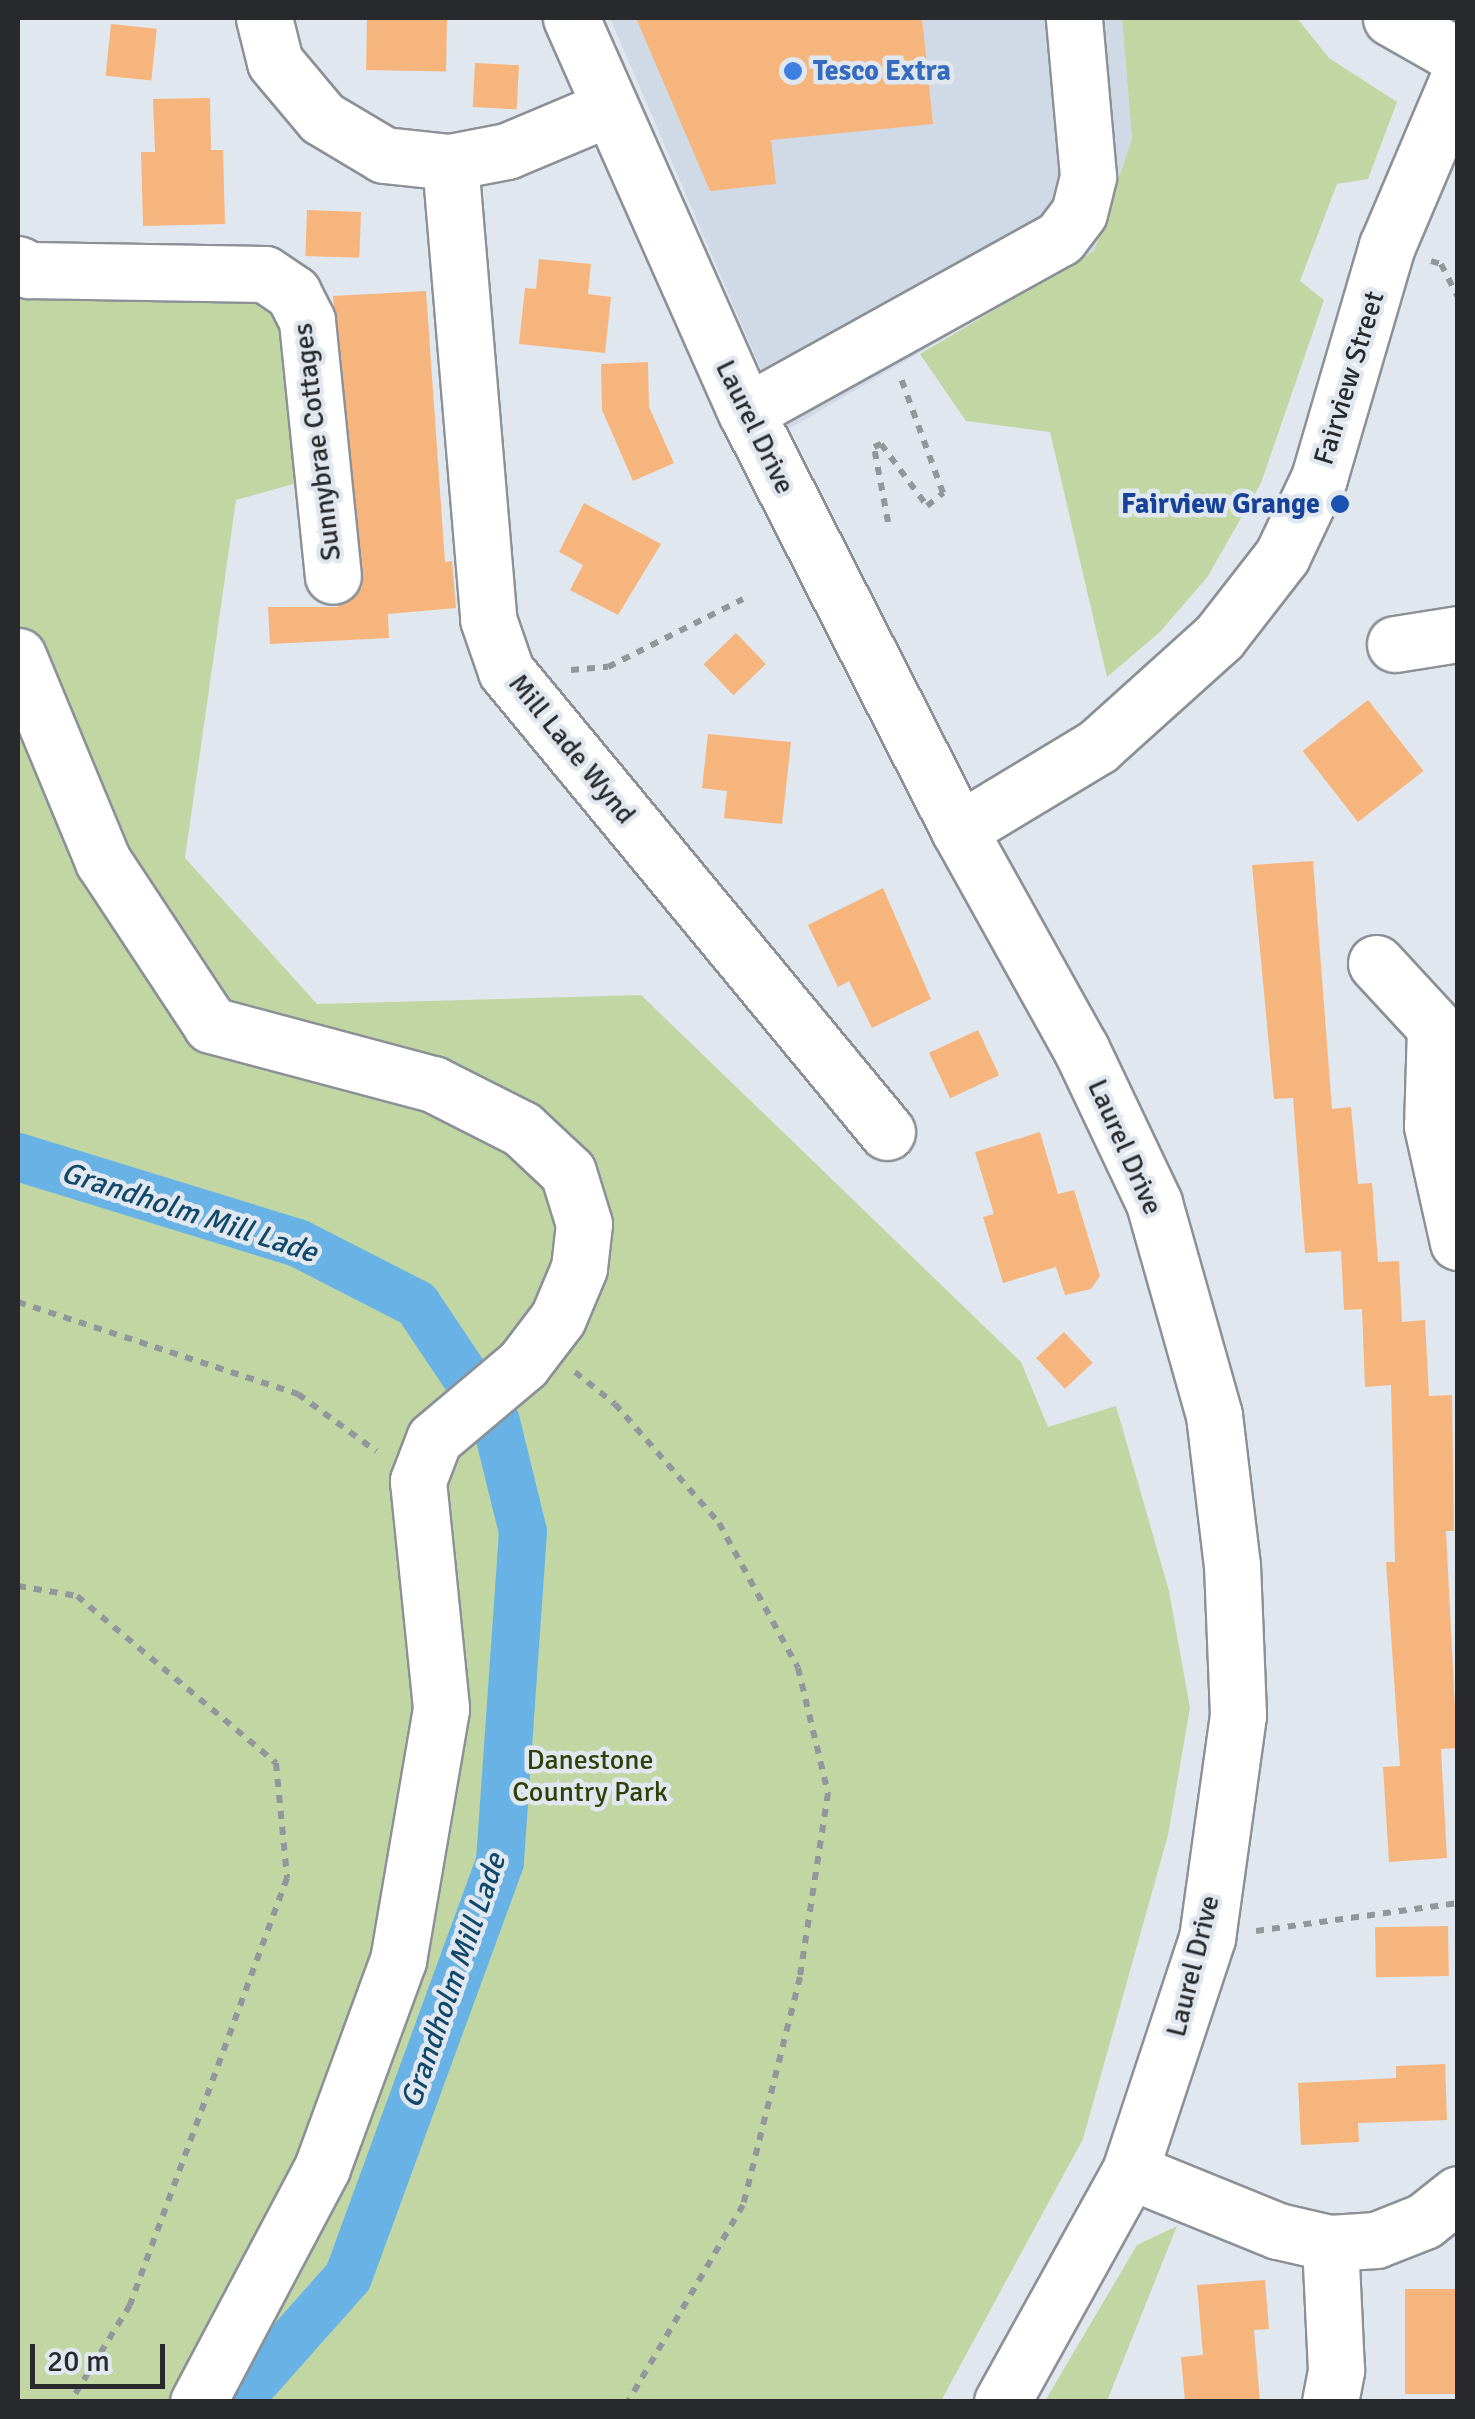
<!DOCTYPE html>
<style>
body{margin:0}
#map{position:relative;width:1475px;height:2419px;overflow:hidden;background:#e1e7ee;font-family:Signika,sans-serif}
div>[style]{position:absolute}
.built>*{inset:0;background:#d0dae7}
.green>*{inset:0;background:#c1d6a3}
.canal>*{height:48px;margin:-24px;padding:0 24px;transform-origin:24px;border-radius:24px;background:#69b2e5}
.building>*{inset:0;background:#f6b57c;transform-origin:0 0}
.path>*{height:6px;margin-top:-3px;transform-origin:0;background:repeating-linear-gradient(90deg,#92979c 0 8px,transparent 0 16px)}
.roads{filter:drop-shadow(2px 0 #8b9197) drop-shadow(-2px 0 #8b9197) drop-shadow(0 2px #8b9197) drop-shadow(0 -2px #8b9197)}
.minor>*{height:55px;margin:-27.5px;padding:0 27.5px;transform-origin:27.5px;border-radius:27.5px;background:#fff}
.dots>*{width:28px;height:28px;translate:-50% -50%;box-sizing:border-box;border:5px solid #e1e7ee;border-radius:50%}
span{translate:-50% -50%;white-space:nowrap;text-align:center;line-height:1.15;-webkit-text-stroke:9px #e1e7ee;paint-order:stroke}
.shop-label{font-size:28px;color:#366cbe;font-weight:700}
.left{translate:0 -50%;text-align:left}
.street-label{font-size:28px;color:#27292c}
.transit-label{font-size:28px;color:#164399;font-weight:700}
.right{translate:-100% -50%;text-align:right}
.park-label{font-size:28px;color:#2f4109}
.water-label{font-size:30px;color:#0f486a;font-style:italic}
.frame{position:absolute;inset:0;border:20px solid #27292c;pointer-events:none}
.scale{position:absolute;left:30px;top:2344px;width:135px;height:45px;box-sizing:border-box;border:5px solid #27292c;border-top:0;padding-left:12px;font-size:30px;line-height:35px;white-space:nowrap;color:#27292c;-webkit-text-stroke:8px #e1e7ee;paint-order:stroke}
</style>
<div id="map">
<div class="built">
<i style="clip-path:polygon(610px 18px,1122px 18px,1132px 139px,1094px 251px,787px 430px)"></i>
</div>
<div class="green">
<i style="clip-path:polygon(1122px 18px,1297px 18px,1329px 58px,1397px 102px,1368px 179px,1337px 184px,1300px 281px,1324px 300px,1261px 483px,1208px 576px,1160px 632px,1107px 677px,1050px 432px,966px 421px,920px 354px,1094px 251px,1132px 139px)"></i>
<i style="clip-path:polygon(18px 264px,265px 274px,322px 476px,236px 500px,185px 858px,317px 1004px,641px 995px,1021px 1362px,1048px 1427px,1116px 1406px,1169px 1591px,1190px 1708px,1168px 1835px,1083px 2139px,941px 2401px,18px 2401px)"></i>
<i style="clip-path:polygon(1177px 2226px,1107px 2401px,1045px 2401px,1137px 2245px)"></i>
</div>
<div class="canal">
<i style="left:18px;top:1157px;width:293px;rotate:17.1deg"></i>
<i style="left:298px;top:1243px;width:134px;rotate:27.1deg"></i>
<i style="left:417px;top:1304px;width:142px;rotate:56.2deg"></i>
<i style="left:496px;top:1422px;width:113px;rotate:76.2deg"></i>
<i style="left:523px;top:1532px;width:331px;rotate:94deg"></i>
<i style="left:500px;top:1862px;width:442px;rotate:110.1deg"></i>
<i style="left:348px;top:2277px;width:167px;rotate:131.6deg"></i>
</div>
<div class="building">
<i style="left:367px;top:18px;width:80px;height:52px;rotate:1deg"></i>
<i style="clip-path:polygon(636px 18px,922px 18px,933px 124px,771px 140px,776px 184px,710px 191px)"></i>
<i style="left:111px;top:24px;width:46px;height:52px;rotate:6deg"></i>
<i style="left:475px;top:63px;width:44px;height:44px;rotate:3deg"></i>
<i style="clip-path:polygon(210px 98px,211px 150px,223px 150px,225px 224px,143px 226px,141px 152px,155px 152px,153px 99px)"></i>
<i style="left:307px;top:210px;width:54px;height:46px;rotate:2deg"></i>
<i style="clip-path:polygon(539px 259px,591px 264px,588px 294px,611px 297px,605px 353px,519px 344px,525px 288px,536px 289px)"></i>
<i style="clip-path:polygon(426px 291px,445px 562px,452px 561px,456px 608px,388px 614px,389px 638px,270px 644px,268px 607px,337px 607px,362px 588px,333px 296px)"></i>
<i style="clip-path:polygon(648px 362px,649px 407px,674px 463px,633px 481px,602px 410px,601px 364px)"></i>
<i style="clip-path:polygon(584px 503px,661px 544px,618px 615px,570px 590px,583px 565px,559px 552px)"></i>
<i style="left:736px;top:633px;width:43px;height:45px;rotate:46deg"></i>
<i style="left:1368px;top:700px;width:90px;height:83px;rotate:52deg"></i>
<i style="clip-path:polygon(708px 734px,791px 742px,782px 824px,724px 818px,727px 791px,702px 788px)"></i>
<i style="clip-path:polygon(1313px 861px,1332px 1109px,1351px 1107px,1358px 1184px,1372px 1183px,1378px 1262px,1399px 1261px,1402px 1322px,1425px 1320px,1429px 1396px,1452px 1395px,1454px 1531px,1446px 1531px,1457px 1748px,1441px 1749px,1447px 1858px,1389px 1862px,1383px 1767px,1400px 1766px,1386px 1562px,1395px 1562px,1391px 1385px,1365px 1387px,1362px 1309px,1344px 1310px,1341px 1251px,1305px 1253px,1293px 1098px,1274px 1099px,1252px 865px)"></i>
<i style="clip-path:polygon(883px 888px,931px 999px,872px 1028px,849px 981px,838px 987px,808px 925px)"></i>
<i style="left:978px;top:1030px;width:50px;height:54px;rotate:65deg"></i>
<i style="clip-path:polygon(1040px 1132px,1058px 1194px,1074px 1190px,1100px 1276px,1091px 1289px,1065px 1295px,1056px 1267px,1003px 1283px,983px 1217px,994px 1214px,975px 1152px)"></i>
<i style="left:1064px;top:1332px;width:42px;height:38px;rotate:47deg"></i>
<i style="left:1448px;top:1926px;width:50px;height:73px;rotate:89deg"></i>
<i style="clip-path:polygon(1445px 2064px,1447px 2120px,1358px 2123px,1359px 2142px,1301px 2145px,1298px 2083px,1396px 2078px,1396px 2066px)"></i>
<i style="clip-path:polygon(1265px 2280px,1269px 2329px,1254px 2330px,1260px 2402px,1185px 2402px,1181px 2357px,1203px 2355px,1197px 2285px)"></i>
<i style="left:1458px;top:2289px;width:105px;height:53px;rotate:90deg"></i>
</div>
<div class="path">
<i style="left:1431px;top:261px;width:10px;rotate:17deg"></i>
<i style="left:1441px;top:264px;width:37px;rotate:63deg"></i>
<i style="left:888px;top:522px;width:76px;rotate:-100.6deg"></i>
<i style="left:874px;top:447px;width:8px;rotate:-23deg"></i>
<i style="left:881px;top:444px;width:77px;rotate:53.4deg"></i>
<i style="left:927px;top:506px;width:21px;rotate:-39deg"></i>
<i style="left:943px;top:493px;width:122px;rotate:-110.1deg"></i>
<i style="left:571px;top:670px;width:37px;rotate:-5deg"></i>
<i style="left:608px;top:667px;width:151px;rotate:-26.7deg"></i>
<i style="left:18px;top:1302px;width:295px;rotate:18.2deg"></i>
<i style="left:298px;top:1394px;width:97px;rotate:36.2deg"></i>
<i style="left:575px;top:1372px;width:51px;rotate:38.7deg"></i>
<i style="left:615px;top:1404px;width:158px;rotate:48.8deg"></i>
<i style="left:719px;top:1523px;width:165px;rotate:61.4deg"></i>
<i style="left:798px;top:1668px;width:129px;rotate:76.5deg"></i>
<i style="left:828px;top:1793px;width:186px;rotate:98.7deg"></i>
<i style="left:800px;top:1977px;width:235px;rotate:104deg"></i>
<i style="left:743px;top:2205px;width:228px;rotate:120.3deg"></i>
<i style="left:18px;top:1586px;width:60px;rotate:9.6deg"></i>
<i style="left:77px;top:1596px;width:260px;rotate:40deg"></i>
<i style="left:276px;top:1763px;width:116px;rotate:84.5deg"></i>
<i style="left:287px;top:1878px;width:455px;rotate:110.2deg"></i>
<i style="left:130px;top:2305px;width:114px;rotate:121.7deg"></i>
<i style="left:1256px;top:1931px;width:204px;rotate:-7.9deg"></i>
</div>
<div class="roads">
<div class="minor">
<i style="left:264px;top:18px;width:45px;rotate:76deg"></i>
<i style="left:275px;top:62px;width:73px;rotate:50deg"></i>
<i style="left:322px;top:118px;width:72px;rotate:30.8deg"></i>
<i style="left:384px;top:155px;width:66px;rotate:6.1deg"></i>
<i style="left:450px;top:162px;width:58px;rotate:-10.9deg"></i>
<i style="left:507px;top:151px;width:108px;rotate:-22.8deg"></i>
<i style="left:571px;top:18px;width:431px;rotate:66.1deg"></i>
<i style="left:746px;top:412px;width:469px;rotate:63deg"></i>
<i style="left:959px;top:830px;width:251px;rotate:60.9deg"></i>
<i style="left:1081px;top:1049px;width:170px;rotate:64.6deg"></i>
<i style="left:1154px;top:1203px;width:220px;rotate:74.2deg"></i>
<i style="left:1214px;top:1415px;width:151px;rotate:83.2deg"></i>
<i style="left:1232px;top:1565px;width:150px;rotate:87.7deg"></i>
<i style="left:1238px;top:1715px;width:225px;rotate:97.9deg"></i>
<i style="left:1207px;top:1938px;width:245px;rotate:108.3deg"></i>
<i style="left:1130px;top:2171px;width:264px;rotate:119deg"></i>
<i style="left:1391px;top:18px;width:77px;rotate:29.6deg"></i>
<i style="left:450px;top:162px;width:459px;rotate:85.2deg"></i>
<i style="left:488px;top:619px;width:55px;rotate:70.9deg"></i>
<i style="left:506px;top:671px;width:598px;rotate:50.43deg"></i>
<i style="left:18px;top:264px;width:13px;rotate:29deg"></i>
<i style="left:29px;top:270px;width:236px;rotate:1deg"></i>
<i style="left:265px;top:274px;width:34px;rotate:34deg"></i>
<i style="left:293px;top:293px;width:31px;rotate:63deg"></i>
<i style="left:307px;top:321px;width:256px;rotate:84.2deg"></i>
<i style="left:746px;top:412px;width:359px;rotate:-29deg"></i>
<i style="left:1060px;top:238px;width:31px;rotate:-53deg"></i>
<i style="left:1079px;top:213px;width:38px;rotate:-76deg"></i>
<i style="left:1088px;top:176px;width:159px;rotate:-95.1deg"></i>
<i style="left:1395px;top:644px;width:64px;rotate:-9deg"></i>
<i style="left:18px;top:656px;width:222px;rotate:67.5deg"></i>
<i style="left:103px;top:861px;width:196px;rotate:56.6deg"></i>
<i style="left:211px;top:1025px;width:230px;rotate:14.9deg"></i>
<i style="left:433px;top:1084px;width:100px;rotate:26.8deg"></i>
<i style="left:522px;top:1129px;width:63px;rotate:43.1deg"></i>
<i style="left:568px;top:1172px;width:54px;rotate:72.9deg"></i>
<i style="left:584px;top:1224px;width:44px;rotate:96.5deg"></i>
<i style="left:579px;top:1268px;width:54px;rotate:112.8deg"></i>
<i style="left:558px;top:1318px;width:58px;rotate:127.3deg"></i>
<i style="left:523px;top:1364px;width:116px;rotate:139.9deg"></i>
<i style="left:434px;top:1439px;width:45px;rotate:110.9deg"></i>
<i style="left:418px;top:1481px;width:229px;rotate:84.2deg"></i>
<i style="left:441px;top:1709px;width:255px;rotate:99.7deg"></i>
<i style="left:398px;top:1960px;width:221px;rotate:110.1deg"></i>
<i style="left:322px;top:2168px;width:265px;rotate:117.9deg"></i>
<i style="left:959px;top:830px;width:162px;rotate:-31.1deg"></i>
<i style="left:1098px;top:746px;width:163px;rotate:-42deg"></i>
<i style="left:1219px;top:637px;width:103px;rotate:-52.1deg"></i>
<i style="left:1282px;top:556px;width:86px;rotate:-64.6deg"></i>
<i style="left:1319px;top:478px;width:242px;rotate:-73.7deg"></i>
<i style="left:1387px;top:246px;width:181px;rotate:-67deg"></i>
<i style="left:1376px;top:963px;width:87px;rotate:47.3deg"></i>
<i style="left:1435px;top:1027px;width:99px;rotate:91.7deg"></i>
<i style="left:1432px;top:1126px;width:119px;rotate:77.4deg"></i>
<i style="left:1130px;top:2171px;width:160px;rotate:22.1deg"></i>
<i style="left:1278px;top:2231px;width:53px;rotate:13deg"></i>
<i style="left:1330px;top:2243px;width:46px;rotate:-3.7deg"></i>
<i style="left:1376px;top:2240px;width:52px;rotate:-21.6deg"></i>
<i style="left:1424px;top:2221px;width:43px;rotate:-38.5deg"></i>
<i style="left:1330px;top:2402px;width:33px;rotate:-79deg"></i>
<i style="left:1336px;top:2370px;width:127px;rotate:-92.7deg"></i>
</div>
</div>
<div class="dots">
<i style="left:793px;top:71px;background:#3f7fe0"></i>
<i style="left:1340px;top:504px;background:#1a4fb4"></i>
</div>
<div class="shop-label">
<span class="left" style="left:813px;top:71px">Tesco Extra</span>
</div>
<div class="street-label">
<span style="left:1349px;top:378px;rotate:-73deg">Fairview Street</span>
<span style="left:755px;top:427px;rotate:64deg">Laurel Drive</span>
<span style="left:317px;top:442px;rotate:-97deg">Sunnybrae Cottages</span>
<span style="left:572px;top:749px;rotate:51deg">Mill Lade Wynd</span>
<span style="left:1125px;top:1147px;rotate:66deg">Laurel Drive</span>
<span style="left:1193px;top:1966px;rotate:-76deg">Laurel Drive</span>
</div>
<div class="transit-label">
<span class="right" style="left:1320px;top:504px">Fairview Grange</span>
</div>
<div class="park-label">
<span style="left:590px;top:1776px">Danestone<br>Country Park</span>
</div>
<div class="water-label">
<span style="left:189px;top:1213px;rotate:18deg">Grandholm Mill Lade</span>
<span style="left:454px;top:1981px;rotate:-71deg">Grandholm Mill Lade</span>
</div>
<div class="frame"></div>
<div class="scale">20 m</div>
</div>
